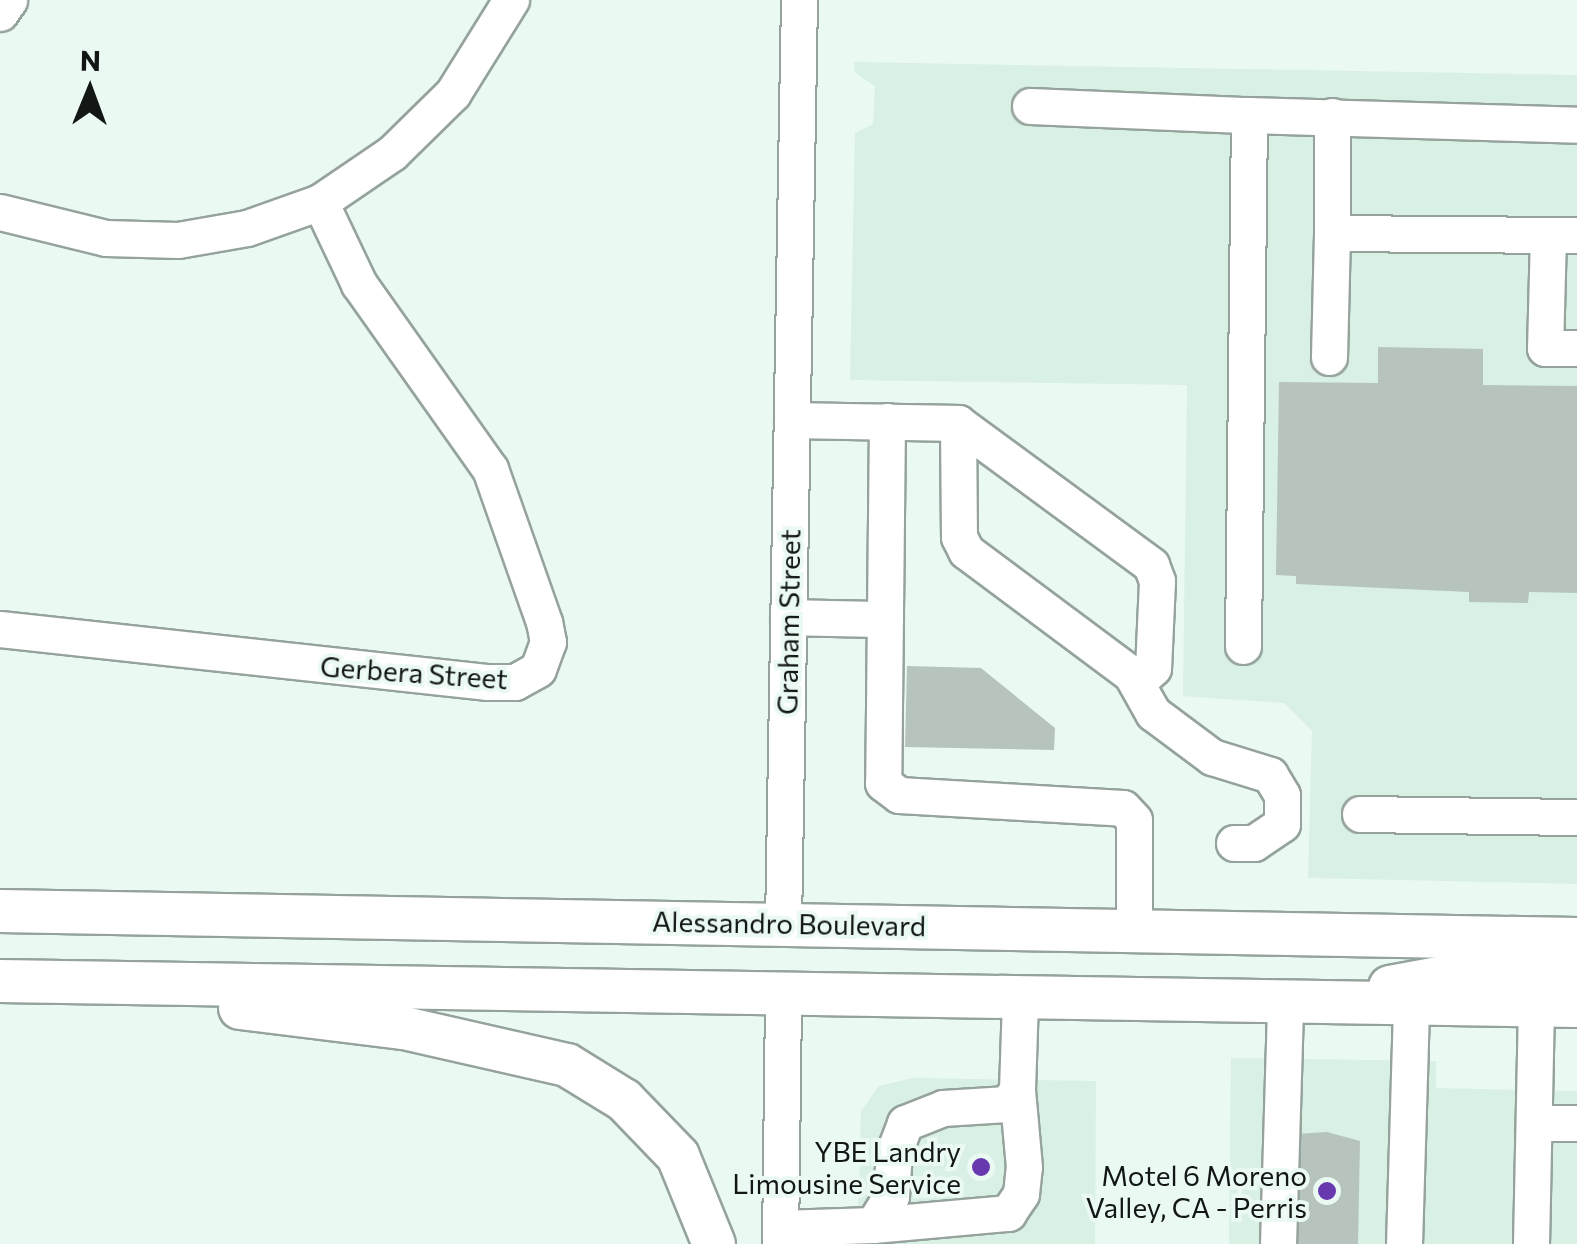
<!DOCTYPE html>
<style>
body{margin:0}
#map{position:relative;width:1577px;height:1244px;overflow:hidden;background:#ebf9f3;font-family:Commissioner,sans-serif}
div>[style]{position:absolute}
.built>*{inset:0;background:#d9f0e5}
.building>*{inset:0;background:#b6c4bd}
.roads{filter:drop-shadow(2px 0 #95a39c) drop-shadow(-2px 0 #95a39c) drop-shadow(0 2px #95a39c) drop-shadow(0 -2px #95a39c)}
.minor>*{height:35px;margin:-17.5px;padding:0 17.5px;transform-origin:17.5px;border-radius:17.5px;background:#fff}
.major>*{height:42px;margin:-21px;padding:0 21px;transform-origin:21px;border-radius:21px;background:#fff}
.dots>*{width:28px;height:28px;translate:-50% -50%;box-sizing:border-box;border:5px solid #ebf9f3;border-radius:50%}
span{translate:-50% -50%;white-space:nowrap;text-align:center;line-height:1.15;-webkit-text-stroke:8px #ebf9f3;paint-order:stroke}
.street-label{font-size:28px;color:#121715}
.poi-label{font-size:28px;color:#121715}
.right{translate:-100% -50%;text-align:right}
.north{position:absolute;left:40px;top:40px;width:100px;height:100px;-webkit-text-stroke:8px #ebf9f3;paint-order:stroke;rotate:1deg;font-size:28px;font-weight:700;line-height:40px;text-align:center;color:#121715}
.north::after{content:'';display:block;margin:auto;width:35px;height:45px;background:#121715;clip-path:polygon(50% 0,100% 100%,50% 72%,0 100%)}
</style>
<div id="map">
<div class="built">
<i style="clip-path:polygon(854px 62px,1577px 75px,1577px 884px,1308px 878px,1312px 731px,1284px 703px,1183px 696px,1187px 385px,850px 380px,855px 133px,873px 124px,875px 86px,855px 73px)"></i>
<i style="clip-path:polygon(1231px 1058px,1436px 1061px,1436px 1088px,1577px 1091px,1577px 1244px,1229px 1244px)"></i>
<i style="clip-path:polygon(913px 1078px,1096px 1081px,1095px 1244px,857px 1244px,861px 1111px,879px 1086px)"></i>
</div>
<div class="building">
<i style="clip-path:polygon(1378px 347px,1483px 349px,1483px 385px,1577px 386px,1577px 593px,1529px 592px,1528px 603px,1469px 602px,1469px 592px,1296px 584px,1296px 576px,1276px 575px,1279px 382px,1378px 383px)"></i>
<i style="clip-path:polygon(907px 666px,981px 668px,1055px 728px,1054px 750px,905px 747px)"></i>
<i style="clip-path:polygon(1327px 1132px,1360px 1141px,1358px 1244px,1294px 1244px,1297px 1134px)"></i>
</div>
<div class="roads">
<div class="minor">
<i style="left:0;top:13px;width:16px;rotate:-55deg"></i>
<i style="left:1030px;top:106px;width:219px;rotate:2.4deg"></i>
<i style="left:1249px;top:115px;width:531px;rotate:90.65deg"></i>
<i style="left:1249px;top:115px;width:328px;rotate:1.7deg"></i>
<i style="left:1332px;top:116px;width:117px;rotate:90deg"></i>
<i style="left:1332px;top:233px;width:245px;rotate:0.5deg"></i>
<i style="left:0;top:212px;width:109px;rotate:13.8deg"></i>
<i style="left:106px;top:238px;width:72px;rotate:1.6deg"></i>
<i style="left:178px;top:240px;width:70px;rotate:-9.9deg"></i>
<i style="left:247px;top:228px;width:77px;rotate:-19.6deg"></i>
<i style="left:320px;top:202px;width:87px;rotate:-34.2deg"></i>
<i style="left:392px;top:153px;width:86px;rotate:-44.5deg"></i>
<i style="left:453px;top:93px;width:110px;rotate:-58.1deg"></i>
<i style="left:1548px;top:235px;width:113px;rotate:91.5deg"></i>
<i style="left:1545px;top:348px;width:32px"></i>
<i style="left:1329px;top:357px;width:124px;rotate:-88.6deg"></i>
<i style="left:792px;top:420px;width:166px;rotate:1deg"></i>
<i style="left:958px;top:423px;width:240px;rotate:36.3deg"></i>
<i style="left:1151px;top:565px;width:17px;rotate:69deg"></i>
<i style="left:1157px;top:581px;width:87px;rotate:92.6deg"></i>
<i style="left:1153px;top:668px;width:12px;rotate:138deg"></i>
<i style="left:1144px;top:676px;width:13px;rotate:-171deg"></i>
<i style="left:887px;top:421px;width:362px;rotate:90.6deg"></i>
<i style="left:883px;top:783px;width:20px;rotate:37deg"></i>
<i style="left:899px;top:795px;width:224px;rotate:3.3deg"></i>
<i style="left:1123px;top:808px;width:16px;rotate:47deg"></i>
<i style="left:1134px;top:820px;width:108px;rotate:90deg"></i>
<i style="left:958px;top:423px;width:114px;rotate:89.5deg"></i>
<i style="left:959px;top:537px;width:16px;rotate:63deg"></i>
<i style="left:966px;top:551px;width:206px;rotate:36.7deg"></i>
<i style="left:1131px;top:674px;width:45px;rotate:60.6deg"></i>
<i style="left:1153px;top:713px;width:74px;rotate:36.7deg"></i>
<i style="left:1212px;top:757px;width:61px;rotate:17.2deg"></i>
<i style="left:1270px;top:775px;width:23px;rotate:59deg"></i>
<i style="left:1282px;top:795px;width:29px;rotate:90deg"></i>
<i style="left:1282px;top:824px;width:34px;rotate:146deg"></i>
<i style="left:1254px;top:843px;width:20px;rotate:180deg"></i>
<i style="left:788px;top:617px;width:97px;rotate:1.2deg"></i>
<i style="left:0;top:629px;width:491px;rotate:6.2deg"></i>
<i style="left:488px;top:682px;width:27px"></i>
<i style="left:515px;top:682px;width:26px;rotate:-29deg"></i>
<i style="left:538px;top:669px;width:29px;rotate:-70deg"></i>
<i style="left:548px;top:642px;width:20px;rotate:-101deg"></i>
<i style="left:544px;top:622px;width:162px;rotate:-109.4deg"></i>
<i style="left:490px;top:469px;width:227px;rotate:-125.3deg"></i>
<i style="left:359px;top:284px;width:91px;rotate:-115.4deg"></i>
<i style="left:1360px;top:814px;width:217px;rotate:0.8deg"></i>
<i style="left:783px;top:924px;width:924px;rotate:-89.01deg"></i>
<i style="left:1535px;top:1123px;width:42px"></i>
<i style="left:873px;top:1225px;width:136px;rotate:-5.1deg"></i>
<i style="left:1008px;top:1213px;width:23px;rotate:-56deg"></i>
<i style="left:1021px;top:1194px;width:27px;rotate:-84deg"></i>
<i style="left:1024px;top:1167px;width:77px;rotate:-95.2deg"></i>
<i style="left:780px;top:1228px;width:93px;rotate:-1.8deg"></i>
<i style="left:873px;top:1225px;width:34px;rotate:-58deg"></i>
<i style="left:891px;top:1196px;width:44px;rotate:-86.1deg"></i>
<i style="left:894px;top:1152px;width:31px;rotate:-69deg"></i>
<i style="left:905px;top:1123px;width:41px;rotate:-21.5deg"></i>
<i style="left:943px;top:1108px;width:64px;rotate:-3.6deg"></i>
<i style="left:1007px;top:1104px;width:17px;rotate:-54deg"></i>
<i style="left:1017px;top:1090px;width:92px;rotate:-88.1deg"></i>
<i style="left:780px;top:1244px;width:250px;rotate:-89.3deg"></i>
<i style="left:1278px;top:1244px;width:241px;rotate:-88.3deg"></i>
<i style="left:1404px;top:1244px;width:239px;rotate:-88.3deg"></i>
<i style="left:1531px;top:1244px;width:238px;rotate:-88.8deg"></i>
</div>
<div class="major">
<i style="left:0;top:911px;width:1577px;rotate:1.02deg"></i>
<i style="left:0;top:981px;width:1577px;rotate:0.91deg"></i>
<i style="left:1390px;top:987px;width:72px;rotate:-10.4deg"></i>
<i style="left:1461px;top:974px;width:116px;rotate:0.5deg"></i>
<i style="left:240px;top:1008px;width:165px;rotate:7deg"></i>
<i style="left:404px;top:1028px;width:167px;rotate:12.8deg"></i>
<i style="left:567px;top:1065px;width:67px;rotate:31.6deg"></i>
<i style="left:624px;top:1100px;width:78px;rotate:46deg"></i>
<i style="left:678px;top:1156px;width:95px;rotate:67.8deg"></i>
</div>
</div>
<div class="dots">
<i style="left:981px;top:1167px;background:#6838af"></i>
<i style="left:1327px;top:1191px;background:#6838af"></i>
</div>
<div class="street-label">
<span style="left:788px;top:622px;rotate:-89deg">Graham Street</span>
<span style="left:414px;top:672px;rotate:4deg">Gerbera Street</span>
<span style="left:789px;top:923px;rotate:1deg">Alessandro Boulevard</span>
</div>
<div class="poi-label">
<span class="right" style="left:961px;top:1167px">YBE Landry<br>Limousine Service</span>
<span class="right" style="left:1307px;top:1191px">Motel 6 Moreno<br>Valley, CA - Perris</span>
</div>
<div class="north">N</div>
</div>
